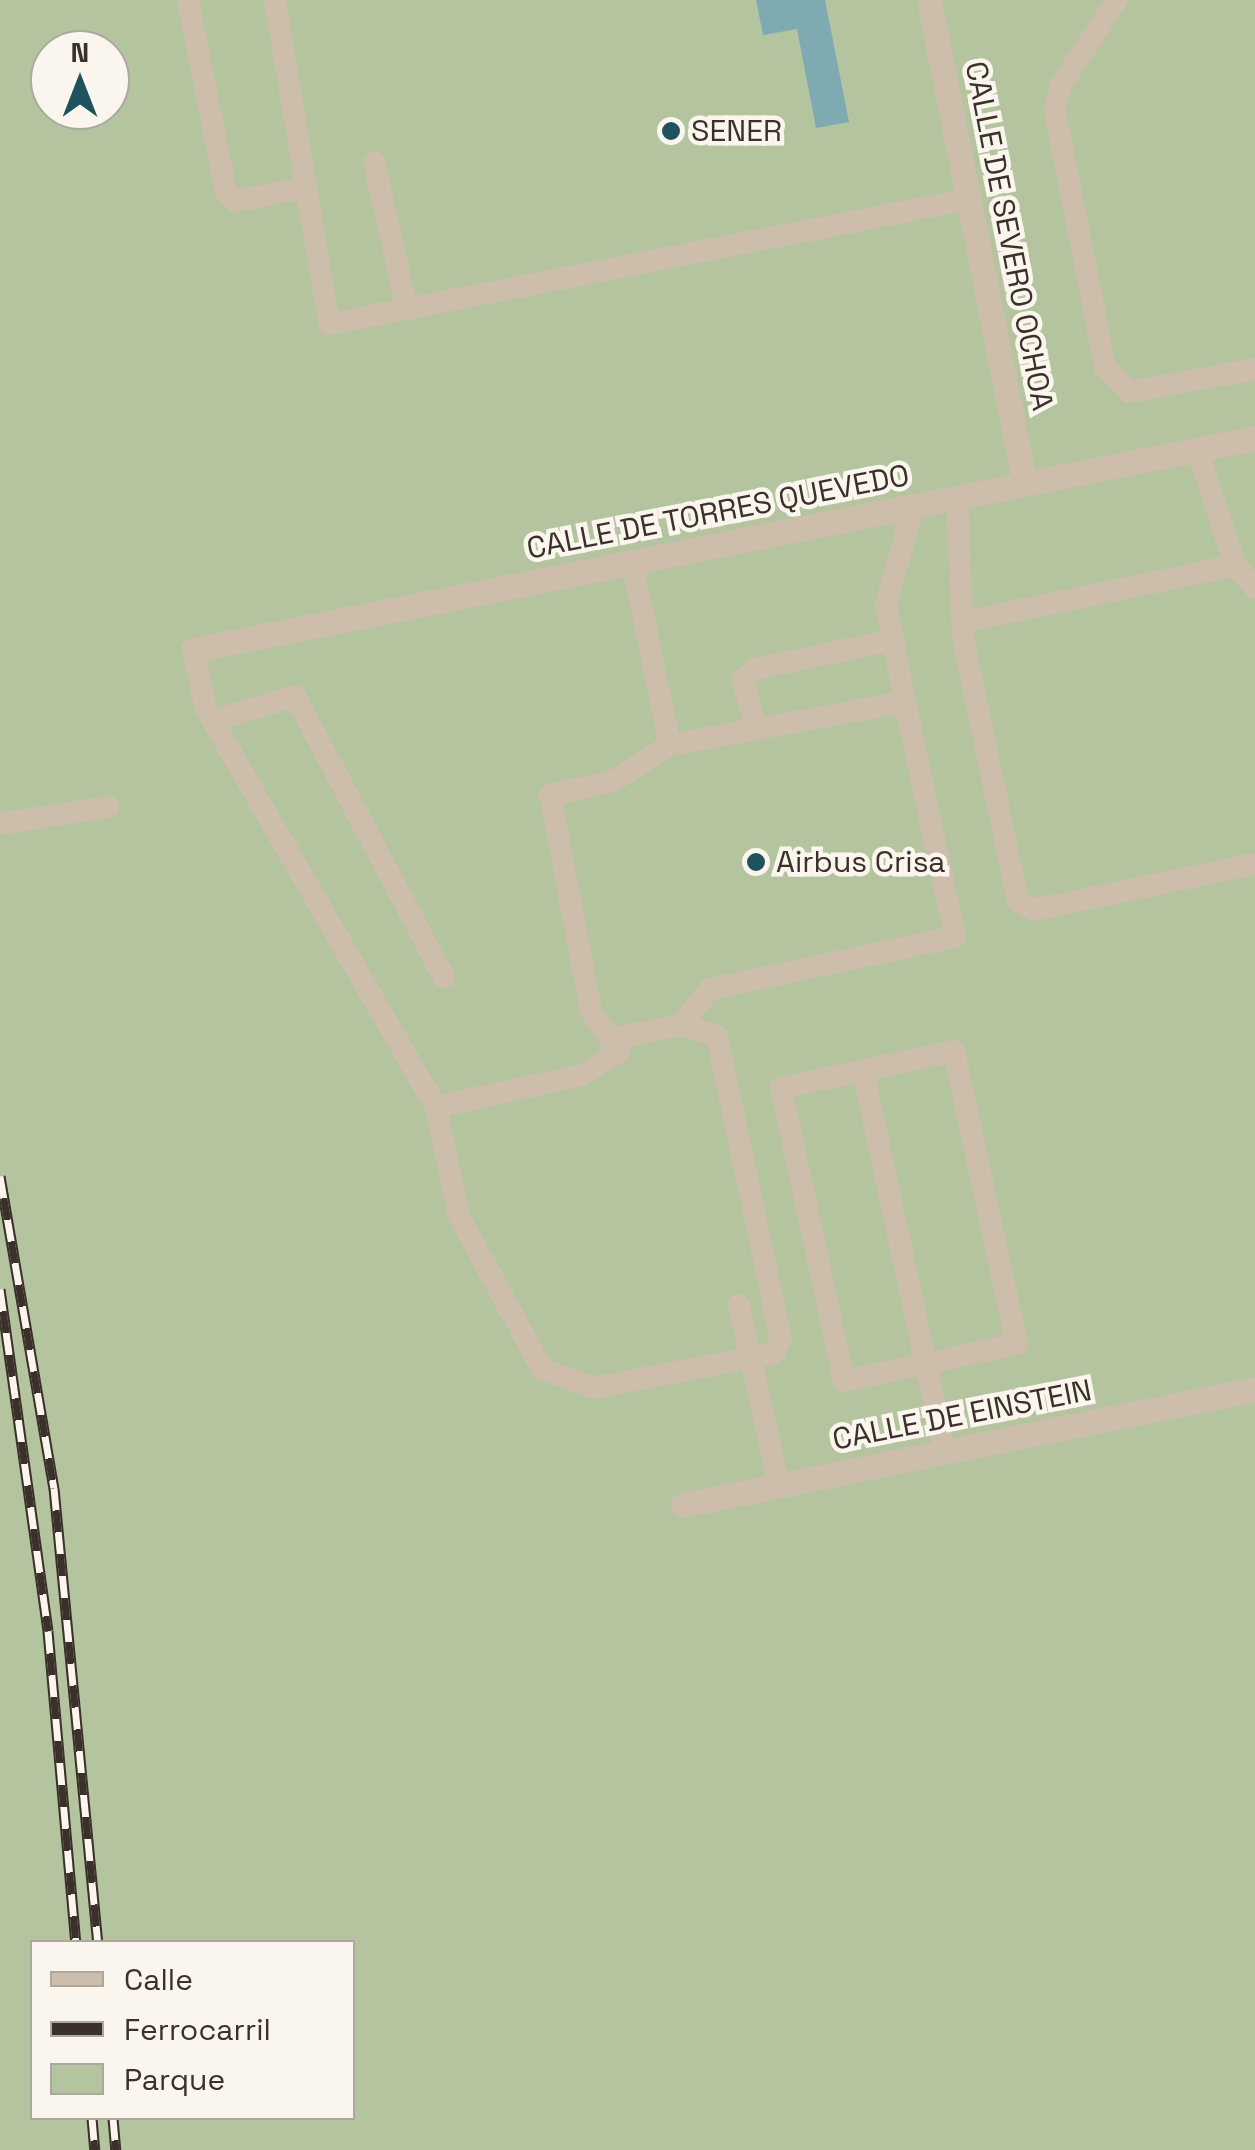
<!DOCTYPE html>
<style>
body{margin:0}
#map{position:relative;width:1255px;height:2150px;overflow:hidden;background:#f4ede0;font-family:"Space Grotesk",sans-serif}
div>[style]{position:absolute}
.green>*{inset:0;background:#b4c49f}
.water>*{inset:0;background:#7eaab2}
.lane>*{height:22px;margin:-11px;padding:0 11px;transform-origin:11px;border-radius:11px;background:#cdbeab}
.street>*{height:25px;margin:-12.5px;padding:0 12.5px;transform-origin:12.5px;border-radius:12.5px;background:#cdbeab}
.rail>*{height:11px;margin-top:-5.5px;transform-origin:0;background:repeating-linear-gradient(90deg,#fbf6ed 0 22px,#3b312a 0 44px);box-sizing:border-box;border-block:2px solid #3b312a}
.dots>*{width:28px;height:28px;translate:-50% -50%;box-sizing:border-box;border:5px solid #fbf6ed;border-radius:50%}
span{translate:-50% -50%;white-space:nowrap;text-align:center;line-height:1.15;-webkit-text-stroke:9px #fbf6ed;paint-order:stroke}
.poi-label{font-size:30px;color:#3b312a}
.left{translate:0 -50%;text-align:left}
.street-label{font-size:30px;color:#3b312a}
.legend{position:absolute;left:30px;top:1940px;width:325px;height:180px;box-sizing:border-box;background:#fbf6ed;border:2px solid #aea79f;margin:0;padding:12px 18px;list-style:none;font-size:30px;color:#3b312a}
.legend li{display:flex;align-items:center;gap:20px;height:50px}
.legend b{width:50px;border:2px solid #aea79f}
.north{position:absolute;left:30px;top:30px;width:100px;height:100px;box-sizing:border-box;background:#fbf6ed;border:2px solid #aea79f;border-radius:50%;rotate:0deg;font-size:28px;font-weight:700;line-height:40px;text-align:center;color:#3b312a}
.north::after{content:'';display:block;margin:auto;width:35px;height:45px;background:#1e535e;clip-path:polygon(50% 0,100% 100%,50% 72%,0 100%)}
</style>
<div id="map">
<div class="green">
<i style="clip-path:polygon(evenodd,0 0,1255px 0,1255px 2150px,0 2150px,0 0,50px 50px,110px 50px,110px 110px,50px 110px,50px 50px,0 0,32px 1942px,352px 1942px,352px 2118px,32px 2118px,32px 1942px)"></i>
</div>
<div class="water">
<i style="clip-path:polygon(756px 0,825px 0,849px 122px,816px 128px,797px 29px,763px 35px)"></i>
</div>
<div class="lane">
<i style="left:188px;top:0;width:196px;rotate:78.8deg"></i>
<i style="left:226px;top:192px;width:13px;rotate:42deg"></i>
<i style="left:236px;top:201px;width:67px;rotate:-11.1deg"></i>
<i style="left:275px;top:0;width:328px;rotate:80.5deg"></i>
<i style="left:329px;top:324px;width:652px;rotate:-11.05deg"></i>
<i style="left:1117px;top:0;width:103px;rotate:123.5deg"></i>
<i style="left:1060px;top:86px;width:25px;rotate:101deg"></i>
<i style="left:1055px;top:111px;width:261px;rotate:78.9deg"></i>
<i style="left:1105px;top:367px;width:35px;rotate:46deg"></i>
<i style="left:1129px;top:392px;width:128px;rotate:-10.3deg"></i>
<i style="left:374px;top:162px;width:151px;rotate:77.3deg"></i>
<i style="left:1197px;top:449px;width:122px;rotate:71.9deg"></i>
<i style="left:1235px;top:565px;width:30px;rotate:49deg"></i>
<i style="left:957px;top:497px;width:141px;rotate:87.6deg"></i>
<i style="left:963px;top:638px;width:269px;rotate:78.2deg"></i>
<i style="left:1018px;top:901px;width:18px;rotate:29deg"></i>
<i style="left:1034px;top:910px;width:226px;rotate:-11.8deg"></i>
<i style="left:968px;top:621px;width:273px;rotate:-11.8deg"></i>
<i style="left:193px;top:650px;width:60px;rotate:77.6deg"></i>
<i style="left:206px;top:709px;width:460px;rotate:60deg"></i>
<i style="left:436px;top:1107px;width:149px;rotate:-12.4deg"></i>
<i style="left:582px;top:1075px;width:44px;rotate:-31.9deg"></i>
<i style="left:619px;top:1052px;width:50px;rotate:-124.3deg"></i>
<i style="left:591px;top:1011px;width:220px;rotate:-100.7deg"></i>
<i style="left:550px;top:795px;width:65px;rotate:-12.5deg"></i>
<i style="left:613px;top:781px;width:67px;rotate:-32.3deg"></i>
<i style="left:670px;top:745px;width:187px;rotate:-101.7deg"></i>
<i style="left:213px;top:721px;width:86px;rotate:-17deg"></i>
<i style="left:295px;top:696px;width:318px;rotate:62.1deg"></i>
<i style="left:756px;top:730px;width:52px;rotate:-104.6deg"></i>
<i style="left:743px;top:680px;width:16px;rotate:-43deg"></i>
<i style="left:755px;top:669px;width:141px;rotate:-11.9deg"></i>
<i style="left:670px;top:745px;width:239px;rotate:-10.4deg"></i>
<i style="left:905px;top:702px;width:100px;rotate:-101deg"></i>
<i style="left:886px;top:604px;width:102px;rotate:-74.1deg"></i>
<i style="left:0;top:824px;width:110px;rotate:-8.9deg"></i>
<i style="left:681px;top:1025px;width:46px;rotate:-51.1deg"></i>
<i style="left:710px;top:989px;width:250px;rotate:-12deg"></i>
<i style="left:955px;top:937px;width:240px;rotate:-102deg"></i>
<i style="left:954px;top:1051px;width:300px;rotate:77.9deg"></i>
<i style="left:1017px;top:1344px;width:177px;rotate:167.9deg"></i>
<i style="left:844px;top:1381px;width:300px;rotate:-102.1deg"></i>
<i style="left:781px;top:1088px;width:177px;rotate:-12.1deg"></i>
<i style="left:863px;top:1071px;width:390px;rotate:77.9deg"></i>
<i style="left:436px;top:1107px;width:111px;rotate:78.1deg"></i>
<i style="left:459px;top:1216px;width:174px;rotate:61.5deg"></i>
<i style="left:542px;top:1369px;width:55px;rotate:20.1deg"></i>
<i style="left:594px;top:1388px;width:183px;rotate:-11deg"></i>
<i style="left:774px;top:1353px;width:15px;rotate:-62deg"></i>
<i style="left:781px;top:1340px;width:311px;rotate:-101.9deg"></i>
<i style="left:717px;top:1036px;width:38px;rotate:-163deg"></i>
<i style="left:681px;top:1025px;width:66px;rotate:168.7deg"></i>
<i style="left:739px;top:1305px;width:185px;rotate:77.5deg"></i>
</div>
<div class="street">
<i style="left:929px;top:0;width:493px;rotate:78.8deg"></i>
<i style="left:193px;top:650px;width:1083px;rotate:-11.29deg"></i>
<i style="left:683px;top:1505px;width:584px;rotate:-11.46deg"></i>
</div>
<div class="rail">
<i style="left:0;top:1176px;width:317px;rotate:80.2deg"></i>
<i style="left:54px;top:1488px;width:456px;rotate:84.5deg"></i>
<i style="left:0;top:1289px;width:345px;rotate:82deg"></i>
<i style="left:48px;top:1631px;width:312px;rotate:84.9deg"></i>
<i style="left:92px;top:2118px;width:32px;rotate:85deg"></i>
<i style="left:113px;top:2118px;width:32px;rotate:85deg"></i>
</div>
<div class="dots">
<i style="left:671px;top:131px;background:#1e535e"></i>
<i style="left:756px;top:862px;background:#1e535e"></i>
</div>
<div class="poi-label">
<span class="left" style="left:691px;top:131px">SENER</span>
<span class="left" style="left:776px;top:862px">Airbus Crisa</span>
</div>
<div class="street-label">
<span style="left:1009px;top:236px;rotate:79deg">CALLE DE SEVERO OCHOA</span>
<span style="left:718px;top:512px;rotate:-11deg">CALLE DE TORRES QUEVEDO</span>
<span style="left:962px;top:1415px;rotate:-11deg">CALLE DE EINSTEIN</span>
</div>
<ul class="legend">
<li><b style="height:12px;background:#cdbeab"></b>Calle</li>
<li><b style="height:12px;background:#3b312a"></b>Ferrocarril</li>
<li><b style="height:28px;background:#b4c49f"></b>Parque</li>
</ul>
<div class="north">N</div>
</div>
